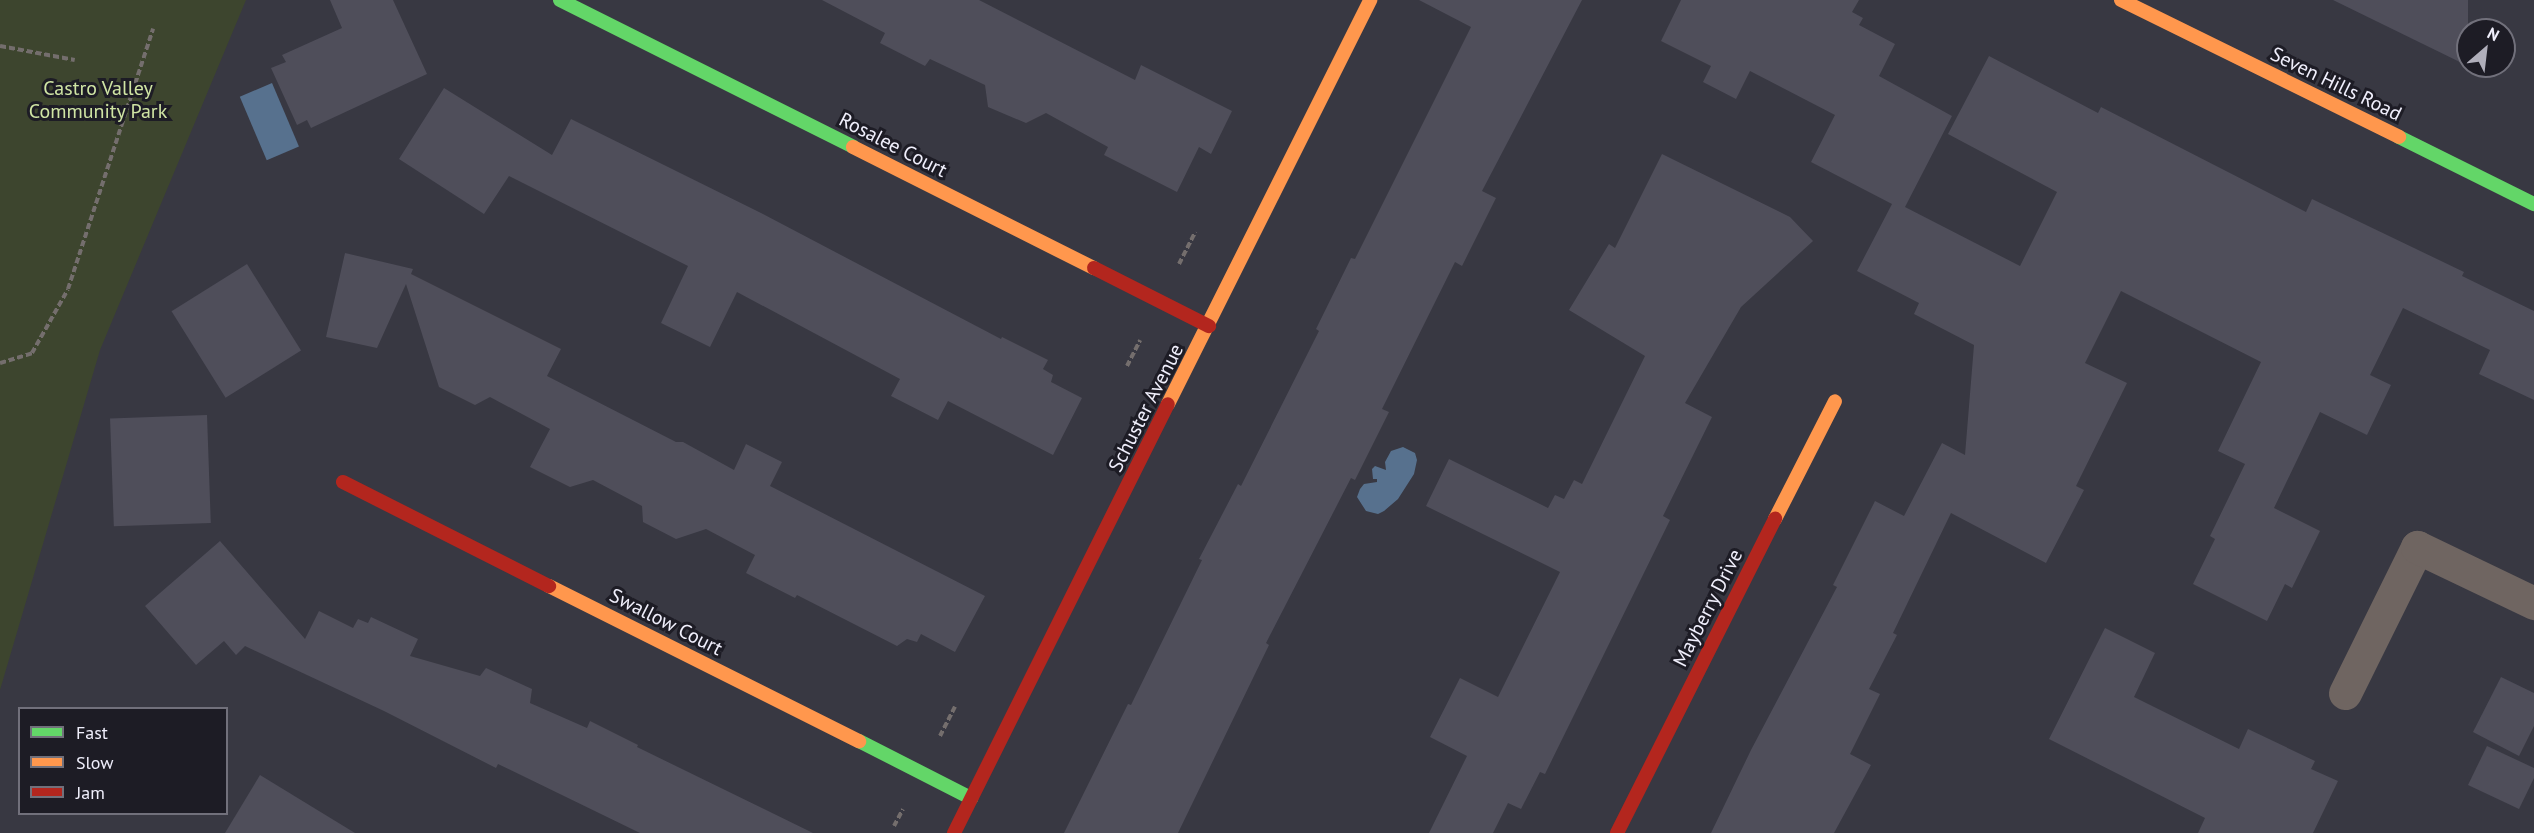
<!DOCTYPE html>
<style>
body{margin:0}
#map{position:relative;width:2534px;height:833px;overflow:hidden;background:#383842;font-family:"PT Sans",sans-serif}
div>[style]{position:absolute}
.green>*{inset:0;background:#3d452e}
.water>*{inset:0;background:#57718e;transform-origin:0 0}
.building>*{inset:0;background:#4f4e5a;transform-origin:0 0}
.path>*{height:4px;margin-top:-2px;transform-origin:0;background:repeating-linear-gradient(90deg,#746e6d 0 6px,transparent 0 9px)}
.street>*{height:33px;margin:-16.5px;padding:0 16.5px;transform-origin:16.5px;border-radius:16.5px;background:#6f6561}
.fast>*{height:14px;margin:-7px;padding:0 7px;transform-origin:7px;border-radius:7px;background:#63d668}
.slow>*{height:14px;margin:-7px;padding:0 7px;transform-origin:7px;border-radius:7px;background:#ff974d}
.jam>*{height:14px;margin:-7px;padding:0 7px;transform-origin:7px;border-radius:7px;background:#b3261e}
span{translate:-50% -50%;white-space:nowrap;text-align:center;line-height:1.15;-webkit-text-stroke:6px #1d1c25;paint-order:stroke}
.street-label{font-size:20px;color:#f0effc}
.park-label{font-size:20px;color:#d0e5a4}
.legend{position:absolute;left:18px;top:707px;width:210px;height:108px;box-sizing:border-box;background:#1d1c25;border:2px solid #71707b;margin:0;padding:8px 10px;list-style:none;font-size:18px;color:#f0effc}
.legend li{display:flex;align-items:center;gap:12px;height:30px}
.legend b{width:30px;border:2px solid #71707b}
.north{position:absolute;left:2456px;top:18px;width:60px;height:60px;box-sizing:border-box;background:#1d1c25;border:2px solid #71707b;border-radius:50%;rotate:28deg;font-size:16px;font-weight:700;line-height:24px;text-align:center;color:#f0effc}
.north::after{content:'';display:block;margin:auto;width:21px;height:27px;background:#b0afbb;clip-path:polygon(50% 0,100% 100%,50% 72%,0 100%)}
</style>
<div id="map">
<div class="green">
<i style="clip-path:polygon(0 0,246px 0,100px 350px,0 690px)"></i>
</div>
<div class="water">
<i style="left:272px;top:83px;width:69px;height:35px;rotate:67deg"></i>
<i style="clip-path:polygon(1403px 447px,1415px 453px,1417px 460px,1414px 474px,1398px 499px,1384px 511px,1378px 514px,1366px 511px,1357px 497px,1360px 489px,1364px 484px,1377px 482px,1377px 479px,1373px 479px,1372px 469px,1375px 466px,1386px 470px,1385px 462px,1391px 451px)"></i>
</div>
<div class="building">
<i style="clip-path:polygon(330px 0,393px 0,427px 74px,311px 128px,307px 120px,297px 125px,271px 68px,286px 62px,282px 55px,342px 28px)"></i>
<i style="clip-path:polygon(822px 0,979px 0,1135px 80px,1141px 65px,1232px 111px,1211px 154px,1199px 147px,1177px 192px,1104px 155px,1108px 147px,1046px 113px,1026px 123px,988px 107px,985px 85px,930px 59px,925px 66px,880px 43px,885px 33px)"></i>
<i style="clip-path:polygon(1419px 0,1582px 0,1482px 191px,1496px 198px,1462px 266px,1455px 262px,1382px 409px,1389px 412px,1355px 480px,1351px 478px,1266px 643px,1269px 645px,1178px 833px,1064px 833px,1128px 704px,1131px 705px,1202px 560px,1199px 559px,1238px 484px,1241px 486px,1319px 331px,1316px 329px,1351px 258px,1355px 259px,1471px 27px)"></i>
<i style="clip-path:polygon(1681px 0,1859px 0,1852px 12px,1863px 18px,1859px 25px,1895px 44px,1879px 76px,1952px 116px,1905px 207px,2020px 266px,2057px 192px,1948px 134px,1989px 56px,2098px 113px,2101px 107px,2306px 212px,2312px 199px,2464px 272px,2462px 276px,2534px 311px,2534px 400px,2479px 374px,2490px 350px,2403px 308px,2370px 375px,2391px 385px,2367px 435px,2320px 412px,2274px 508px,2320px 531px,2292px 588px,2285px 584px,2267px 621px,2193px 584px,2215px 539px,2210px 536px,2245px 464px,2218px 451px,2261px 362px,2121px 291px,2085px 363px,2127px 383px,2076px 486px,2084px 490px,2046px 563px,1951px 513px,1893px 633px,1897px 635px,1869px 689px,1880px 694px,1850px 754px,1871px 765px,1834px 833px,1711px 833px,1751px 750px,1837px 587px,1833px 585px,1875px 501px,1904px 516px,1942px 443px,1965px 455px,1974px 345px,1914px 314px,1919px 303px,1857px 271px,1892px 204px,1811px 162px,1835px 115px,1750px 71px,1736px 99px,1703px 82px,1711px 66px,1661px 41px)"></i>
<i style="clip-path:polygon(2333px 0,2468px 0,2468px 66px)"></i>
<i style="clip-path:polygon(444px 88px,552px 155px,571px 119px,759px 212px,1001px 339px,1002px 337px,1048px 360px,1043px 369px,1053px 375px,1051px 382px,1082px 398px,1053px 455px,948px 401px,938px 420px,891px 396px,900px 379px,737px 292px,710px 347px,661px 323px,688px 266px,509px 176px,484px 214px,399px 159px)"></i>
<i style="clip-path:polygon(1662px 154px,1790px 217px,1813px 241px,1741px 307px,1685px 403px,1712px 417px,1663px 516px,1670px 520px,1545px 774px,1540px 772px,1521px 809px,1508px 803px,1493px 833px,1429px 833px,1467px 756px,1430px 737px,1460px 678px,1498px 697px,1560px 572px,1426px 506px,1449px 459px,1548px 508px,1555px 495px,1564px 499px,1574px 480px,1582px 484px,1645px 356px,1569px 310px,1609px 244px,1615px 248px)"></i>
<i style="clip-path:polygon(345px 253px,413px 269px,411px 274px,561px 349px,547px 376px,676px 442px,683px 442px,734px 470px,746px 444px,782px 462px,770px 486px,985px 596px,955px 652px,921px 634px,917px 642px,907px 639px,897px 646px,797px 595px,795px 598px,746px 573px,755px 555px,706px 529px,676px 539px,643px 522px,642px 506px,593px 480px,570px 487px,530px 467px,550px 429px,490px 397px,475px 405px,439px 387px,406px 284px,377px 348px,326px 337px)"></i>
<i style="left:247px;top:264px;width:102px;height:89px;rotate:58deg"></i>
<i style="left:207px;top:415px;width:108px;height:97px;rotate:88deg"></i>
<i style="clip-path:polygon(220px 541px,305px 639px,319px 611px,353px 628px,358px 619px,368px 623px,371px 617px,418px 639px,410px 656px,480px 676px,486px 668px,532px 689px,530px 703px,587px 728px,590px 721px,638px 745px,637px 747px,813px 833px,640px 833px,498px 764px,496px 768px,384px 711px,245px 646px,236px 655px,224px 641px,196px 665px,145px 606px)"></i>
<i style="clip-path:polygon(2105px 628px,2155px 653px,2134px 697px,2239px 749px,2248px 729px,2315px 761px,2311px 769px,2338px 781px,2313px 833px,2198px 833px,2205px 818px,2049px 739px)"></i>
<i style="clip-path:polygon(2501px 677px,2534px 693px,2534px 726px,2519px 756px,2473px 732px)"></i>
<i style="clip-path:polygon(2487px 746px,2534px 768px,2534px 778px,2519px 809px,2468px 785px)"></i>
<i style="clip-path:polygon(260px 775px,355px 833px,225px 833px)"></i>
</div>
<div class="path">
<i style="left:0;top:46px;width:76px;rotate:10.6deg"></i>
<i style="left:1179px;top:264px;width:36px;rotate:-63deg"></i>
<i style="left:0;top:363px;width:34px;rotate:-17deg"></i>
<i style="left:32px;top:353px;width:73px;rotate:-60.6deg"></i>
<i style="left:68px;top:289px;width:274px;rotate:-71.9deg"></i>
<i style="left:1127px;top:366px;width:29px;rotate:-63deg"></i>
<i style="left:940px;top:736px;width:33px;rotate:-63deg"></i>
<i style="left:894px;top:826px;width:19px;rotate:-62deg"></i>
</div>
<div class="street">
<i style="left:2345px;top:693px;width:163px;rotate:-63.7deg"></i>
<i style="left:2417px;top:547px;width:130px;rotate:25.6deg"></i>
</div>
<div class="fast">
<i style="left:560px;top:0;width:328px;rotate:26.6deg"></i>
<i style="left:2399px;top:137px;width:151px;rotate:26.4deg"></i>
<i style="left:859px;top:741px;width:126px;rotate:27deg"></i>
</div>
<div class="slow">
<i style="left:2121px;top:0;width:310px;rotate:26.2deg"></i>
<i style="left:853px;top:147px;width:270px;rotate:26.7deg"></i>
<i style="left:1168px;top:404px;width:452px;rotate:-63.4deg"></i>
<i style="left:1775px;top:519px;width:132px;rotate:-63deg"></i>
<i style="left:549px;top:586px;width:347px;rotate:26.6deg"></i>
</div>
<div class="jam">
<i style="left:1094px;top:268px;width:129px;rotate:26.8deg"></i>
<i style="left:343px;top:482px;width:231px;rotate:26.8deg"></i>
<i style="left:954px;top:833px;width:479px;rotate:-63.5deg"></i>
<i style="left:1617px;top:833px;width:352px;rotate:-63.3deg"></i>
</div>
<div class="street-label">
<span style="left:2336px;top:84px;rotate:26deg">Seven Hills Road</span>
<span style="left:893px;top:145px;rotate:27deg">Rosalee Court</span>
<span style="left:1146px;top:408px;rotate:-63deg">Schuster Avenue</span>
<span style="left:1708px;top:608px;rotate:-63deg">Mayberry Drive</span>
<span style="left:666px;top:622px;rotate:27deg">Swallow Court</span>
</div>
<div class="park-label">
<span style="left:98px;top:100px">Castro Valley<br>Community Park</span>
</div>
<ul class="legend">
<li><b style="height:8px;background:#63d668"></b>Fast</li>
<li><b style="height:8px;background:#ff974d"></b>Slow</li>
<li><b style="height:8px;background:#b3261e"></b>Jam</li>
</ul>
<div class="north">N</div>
</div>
